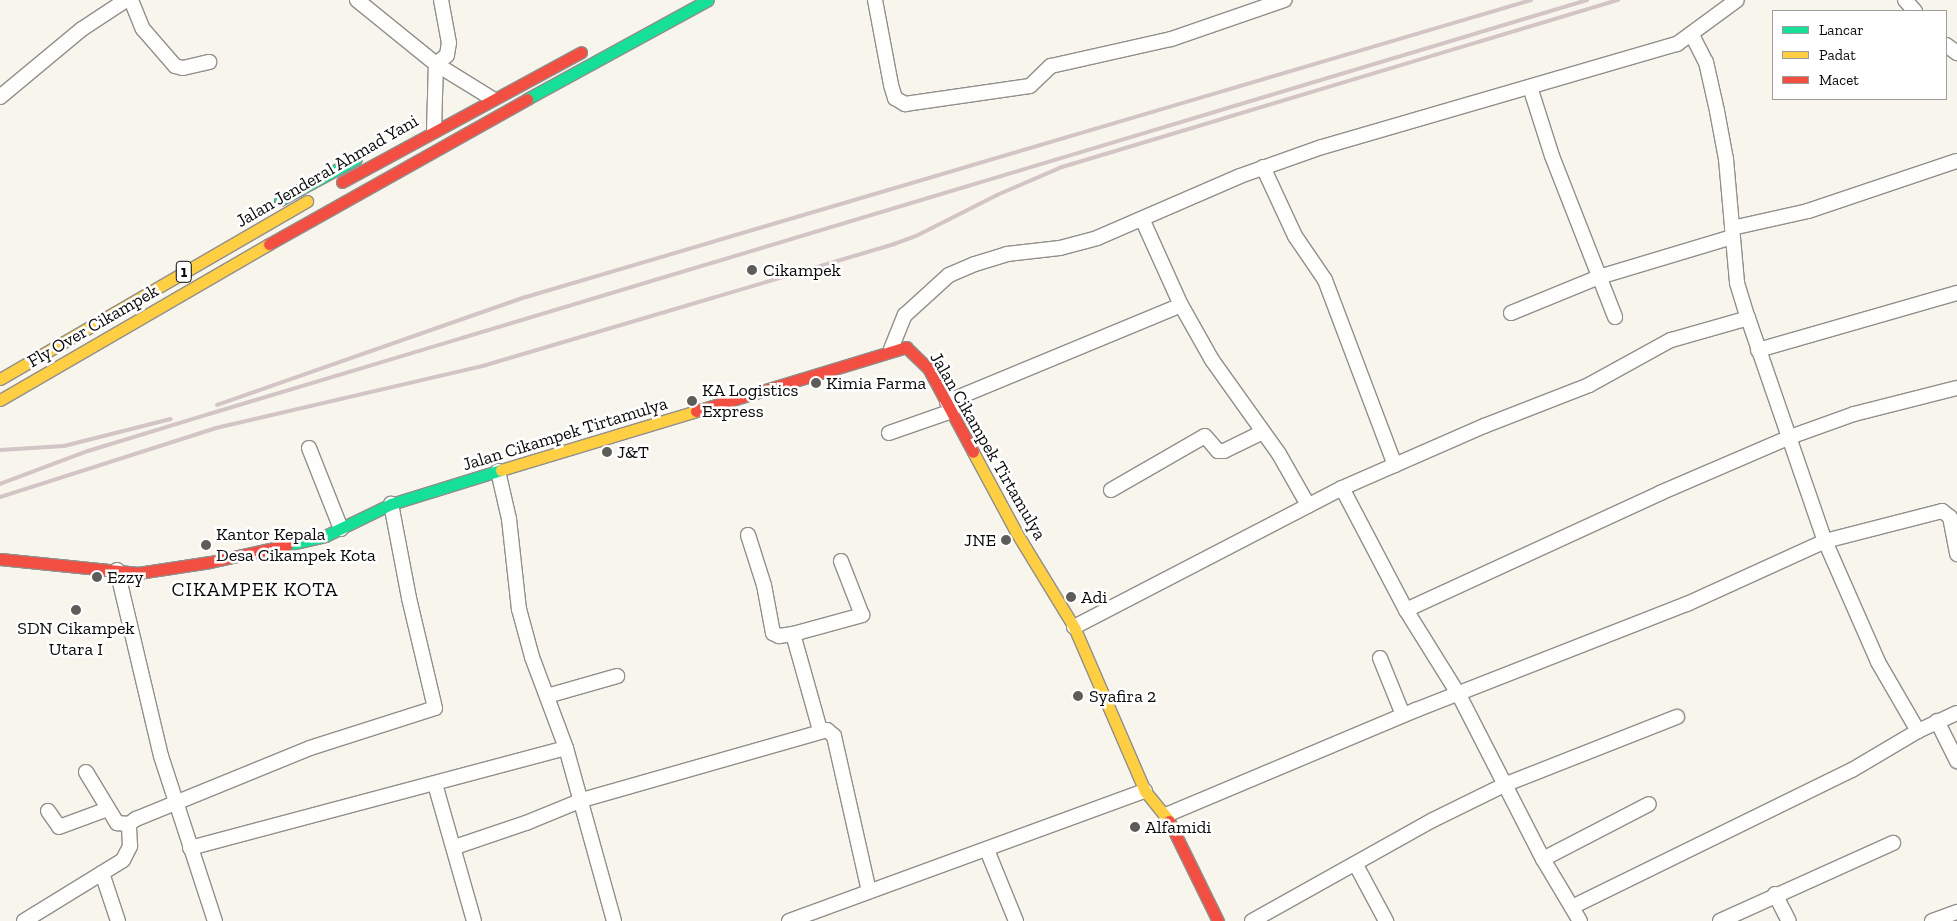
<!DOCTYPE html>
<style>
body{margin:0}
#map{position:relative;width:1957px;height:921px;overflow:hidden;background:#f8f5ed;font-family:"Zilla Slab",serif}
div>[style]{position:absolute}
.roads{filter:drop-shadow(1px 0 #918f8c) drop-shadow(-1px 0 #918f8c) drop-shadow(0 1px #918f8c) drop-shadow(0 -1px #918f8c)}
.street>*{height:14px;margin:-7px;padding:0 7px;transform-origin:7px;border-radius:7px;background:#fefefc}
.fast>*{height:11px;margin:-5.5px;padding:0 5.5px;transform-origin:5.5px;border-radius:5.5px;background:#16e098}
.slow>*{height:11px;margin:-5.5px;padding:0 5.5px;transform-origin:5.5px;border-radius:5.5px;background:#ffcf43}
.jam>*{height:11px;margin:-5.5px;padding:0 5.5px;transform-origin:5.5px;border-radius:5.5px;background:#f24e42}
.rail>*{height:4px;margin:-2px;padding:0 2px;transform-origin:2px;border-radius:2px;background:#d3c5c5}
.dots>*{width:14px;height:14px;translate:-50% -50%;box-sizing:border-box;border:2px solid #fff;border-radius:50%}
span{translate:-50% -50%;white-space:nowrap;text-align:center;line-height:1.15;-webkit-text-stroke:5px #fff;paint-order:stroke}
.shield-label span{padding:1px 4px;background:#fff;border:1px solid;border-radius:4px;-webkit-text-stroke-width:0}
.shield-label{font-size:16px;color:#090909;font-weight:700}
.street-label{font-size:18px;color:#090909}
.poi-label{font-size:18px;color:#090909}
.left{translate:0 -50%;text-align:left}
.right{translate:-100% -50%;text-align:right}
.quarter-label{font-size:20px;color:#090909;letter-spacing:1px}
.legend{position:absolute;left:1772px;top:10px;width:175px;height:90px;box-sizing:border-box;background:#fff;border:1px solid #9d9d9d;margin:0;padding:6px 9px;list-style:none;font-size:15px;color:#090909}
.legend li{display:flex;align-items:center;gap:10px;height:25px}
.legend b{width:25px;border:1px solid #9d9d9d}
</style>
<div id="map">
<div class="roads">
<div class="street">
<i style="left:131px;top:0;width:31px;rotate:68deg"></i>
<i style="left:143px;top:29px;width:49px;rotate:49.1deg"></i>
<i style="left:175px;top:66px;width:8px;rotate:14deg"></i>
<i style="left:183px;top:68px;width:27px;rotate:-13deg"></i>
<i style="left:357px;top:0;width:102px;rotate:39deg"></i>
<i style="left:436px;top:64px;width:65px;rotate:31.7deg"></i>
<i style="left:875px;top:0;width:86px;rotate:79.3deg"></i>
<i style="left:891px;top:85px;width:14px;rotate:73deg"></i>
<i style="left:895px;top:98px;width:12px;rotate:31deg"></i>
<i style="left:905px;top:104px;width:126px;rotate:-8.2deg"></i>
<i style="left:1030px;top:86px;width:29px;rotate:-44deg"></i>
<i style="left:1051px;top:66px;width:123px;rotate:-12.7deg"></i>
<i style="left:1171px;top:39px;width:120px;rotate:-19deg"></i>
<i style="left:1905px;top:0;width:15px;rotate:48deg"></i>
<i style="left:1692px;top:35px;width:30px;rotate:63deg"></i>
<i style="left:1706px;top:62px;width:50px;rotate:77.3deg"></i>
<i style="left:1717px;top:111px;width:49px;rotate:79.4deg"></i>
<i style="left:1726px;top:159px;width:124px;rotate:84.9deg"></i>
<i style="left:1737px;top:283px;width:37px;rotate:73deg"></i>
<i style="left:1748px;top:318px;width:236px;rotate:71deg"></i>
<i style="left:1825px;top:541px;width:132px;rotate:66.3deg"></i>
<i style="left:1878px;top:662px;width:80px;rotate:59.9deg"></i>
<i style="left:1946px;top:45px;width:14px;rotate:36deg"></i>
<i style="left:1530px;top:87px;width:72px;rotate:72.3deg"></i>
<i style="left:1552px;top:156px;width:173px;rotate:68.6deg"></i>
<i style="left:0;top:97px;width:107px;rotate:-39.7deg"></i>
<i style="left:82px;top:29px;width:53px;rotate:-33.4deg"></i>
<i style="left:434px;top:130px;width:66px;rotate:-88.3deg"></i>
<i style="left:436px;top:64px;width:14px;rotate:-39deg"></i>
<i style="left:447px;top:55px;width:12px;rotate:-81deg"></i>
<i style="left:449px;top:43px;width:44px;rotate:-100.5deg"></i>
<i style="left:1263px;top:167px;width:76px;rotate:65.1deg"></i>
<i style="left:1295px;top:236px;width:53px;rotate:55.7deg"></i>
<i style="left:1325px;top:280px;width:198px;rotate:69.3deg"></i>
<i style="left:1143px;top:221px;width:92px;rotate:65.7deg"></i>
<i style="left:1181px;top:305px;width:63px;rotate:60.6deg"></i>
<i style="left:1212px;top:360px;width:115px;rotate:54.5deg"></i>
<i style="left:1279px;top:454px;width:59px;rotate:60.4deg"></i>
<i style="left:1732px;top:228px;width:78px;rotate:-12.6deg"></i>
<i style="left:1808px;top:211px;width:157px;rotate:-18.6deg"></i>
<i style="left:1511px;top:313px;width:95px;rotate:-22.2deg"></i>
<i style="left:1599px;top:277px;width:139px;rotate:-16.7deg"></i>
<i style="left:891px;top:349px;width:37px;rotate:-68deg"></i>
<i style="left:905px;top:315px;width:59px;rotate:-42.3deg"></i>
<i style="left:949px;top:275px;width:28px;rotate:-23deg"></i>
<i style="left:975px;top:264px;width:34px;rotate:-17deg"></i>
<i style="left:1007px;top:254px;width:53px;rotate:-6.5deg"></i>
<i style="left:1060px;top:248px;width:38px;rotate:-15deg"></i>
<i style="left:1097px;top:238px;width:156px;rotate:-23.4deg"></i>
<i style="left:1240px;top:176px;width:87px;rotate:-19.5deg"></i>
<i style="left:1322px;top:147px;width:370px;rotate:-16.2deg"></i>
<i style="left:1677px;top:44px;width:74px;rotate:-36.3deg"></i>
<i style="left:1758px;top:350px;width:207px;rotate:-16deg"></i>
<i style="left:947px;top:402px;width:253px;rotate:-22.5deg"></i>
<i style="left:889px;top:433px;width:67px;rotate:-19.2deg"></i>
<i style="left:309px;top:448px;width:87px;rotate:68.4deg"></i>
<i style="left:498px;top:471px;width:49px;rotate:77.1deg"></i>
<i style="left:509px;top:519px;width:91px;rotate:83.7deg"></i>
<i style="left:519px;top:609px;width:50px;rotate:74.8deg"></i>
<i style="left:532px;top:657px;width:97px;rotate:69.5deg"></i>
<i style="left:566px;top:748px;width:180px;rotate:74.5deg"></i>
<i style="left:1342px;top:488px;width:138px;rotate:62.3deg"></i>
<i style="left:1406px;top:610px;width:100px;rotate:58.1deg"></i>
<i style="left:1459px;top:695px;width:184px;rotate:62.9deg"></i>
<i style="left:1543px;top:859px;width:72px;rotate:59.2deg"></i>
<i style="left:1111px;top:490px;width:108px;rotate:-29.9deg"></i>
<i style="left:1205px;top:436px;width:20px;rotate:49deg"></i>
<i style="left:1218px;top:451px;width:6px"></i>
<i style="left:1224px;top:451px;width:43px;rotate:-26deg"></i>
<i style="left:748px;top:535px;width:52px;rotate:72.3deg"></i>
<i style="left:764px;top:585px;width:49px;rotate:79.4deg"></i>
<i style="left:773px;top:633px;width:7px;rotate:27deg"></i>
<i style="left:779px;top:636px;width:14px;rotate:-8deg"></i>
<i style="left:117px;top:570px;width:191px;rotate:76.7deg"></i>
<i style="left:161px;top:756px;width:174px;rotate:71.9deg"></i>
<i style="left:1406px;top:610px;width:280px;rotate:-24.7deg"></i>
<i style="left:1660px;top:493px;width:142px;rotate:-23.3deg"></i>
<i style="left:1790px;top:437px;width:68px;rotate:-19.8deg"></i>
<i style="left:1854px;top:414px;width:106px;rotate:-14.2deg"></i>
<i style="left:1074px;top:627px;width:302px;rotate:-27.4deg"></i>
<i style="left:1342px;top:488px;width:155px;rotate:-23.6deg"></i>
<i style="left:1484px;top:426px;width:113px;rotate:-21.3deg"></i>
<i style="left:1589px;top:385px;width:94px;rotate:-28.8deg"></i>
<i style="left:1671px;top:340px;width:80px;rotate:-15.9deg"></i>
<i style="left:1380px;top:658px;width:61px;rotate:68deg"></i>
<i style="left:547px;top:696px;width:73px;rotate:-15.9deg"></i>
<i style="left:1937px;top:721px;width:45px;rotate:63.4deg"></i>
<i style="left:820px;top:730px;width:100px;rotate:-105.7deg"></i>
<i style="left:793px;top:634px;width:72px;rotate:-15.4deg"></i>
<i style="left:862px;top:615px;width:58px;rotate:-111.3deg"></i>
<i style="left:86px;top:772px;width:60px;rotate:58.7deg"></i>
<i style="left:117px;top:823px;width:12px;rotate:5deg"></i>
<i style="left:435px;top:784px;width:142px;rotate:74.1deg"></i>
<i style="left:48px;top:811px;width:19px;rotate:55deg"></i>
<i style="left:59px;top:827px;width:52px;rotate:-20.2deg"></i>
<i style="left:1166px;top:815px;width:271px;rotate:-22.8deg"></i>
<i style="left:1416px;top:710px;width:291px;rotate:-21.4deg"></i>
<i style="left:1687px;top:604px;width:152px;rotate:-24.5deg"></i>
<i style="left:1825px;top:541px;width:121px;rotate:-14.4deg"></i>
<i style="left:1942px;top:511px;width:10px;rotate:37deg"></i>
<i style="left:1950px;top:517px;width:38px;rotate:79deg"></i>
<i style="left:455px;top:847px;width:75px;rotate:-18.7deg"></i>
<i style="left:526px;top:823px;width:61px;rotate:-22.3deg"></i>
<i style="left:582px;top:800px;width:255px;rotate:-15.9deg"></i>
<i style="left:827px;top:730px;width:9px;rotate:41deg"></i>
<i style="left:834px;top:736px;width:159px;rotate:77.3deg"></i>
<i style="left:190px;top:848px;width:389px;rotate:-14.9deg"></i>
<i style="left:987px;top:850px;width:77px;rotate:67.8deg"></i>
<i style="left:1543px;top:859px;width:119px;rotate:-27.4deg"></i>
<i style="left:1356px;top:865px;width:64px;rotate:61.8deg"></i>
<i style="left:102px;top:873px;width:51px;rotate:71.6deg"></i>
<i style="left:1775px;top:894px;width:30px;rotate:63deg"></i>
<i style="left:1572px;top:907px;width:312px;rotate:-26.1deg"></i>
<i style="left:1852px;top:770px;width:77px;rotate:-30.6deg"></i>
<i style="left:1918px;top:731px;width:43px;rotate:-24.8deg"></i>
<i style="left:24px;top:921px;width:116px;rotate:-31.6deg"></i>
<i style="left:123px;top:860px;width:16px;rotate:-63deg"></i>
<i style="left:130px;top:846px;width:22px;rotate:-93deg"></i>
<i style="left:129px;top:824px;width:9px;rotate:-36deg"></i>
<i style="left:136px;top:819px;width:188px;rotate:-22.2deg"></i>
<i style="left:310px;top:748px;width:131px;rotate:-17.7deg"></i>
<i style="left:435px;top:708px;width:113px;rotate:-103.3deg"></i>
<i style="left:409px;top:598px;width:96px;rotate:-100.8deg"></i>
<i style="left:789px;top:921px;width:379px;rotate:-20.1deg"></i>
<i style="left:1252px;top:921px;width:207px;rotate:-29.2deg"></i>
<i style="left:1433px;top:820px;width:79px;rotate:-26.2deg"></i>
<i style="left:1504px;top:785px;width:186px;rotate:-21.5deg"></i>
<i style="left:1720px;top:921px;width:190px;rotate:-24.3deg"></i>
<i style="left:1932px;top:921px;width:27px;rotate:-20deg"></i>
</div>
<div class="fast">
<i style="left:527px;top:99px;width:206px;rotate:-28.7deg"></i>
<i style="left:280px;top:200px;width:86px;rotate:-28.3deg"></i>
<i style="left:287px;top:545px;width:39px;rotate:-13deg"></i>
<i style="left:325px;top:536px;width:73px;rotate:-25.9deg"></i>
<i style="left:391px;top:504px;width:115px;rotate:-17.2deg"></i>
</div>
<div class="slow">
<i style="left:0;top:379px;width:355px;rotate:-30.1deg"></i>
<i style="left:0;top:400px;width:311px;rotate:-30.1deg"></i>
<i style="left:973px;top:452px;width:91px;rotate:61.7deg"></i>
<i style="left:1016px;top:532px;width:111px;rotate:58.6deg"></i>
<i style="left:1074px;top:627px;width:179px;rotate:66.6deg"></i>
<i style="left:1145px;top:791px;width:38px;rotate:51deg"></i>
<i style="left:501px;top:470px;width:204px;rotate:-16.8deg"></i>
</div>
<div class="jam">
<i style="left:342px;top:182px;width:272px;rotate:-28.5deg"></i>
<i style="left:269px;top:244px;width:296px;rotate:-29.3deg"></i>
<i style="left:696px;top:411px;width:220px;rotate:-16.9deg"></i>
<i style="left:906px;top:347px;width:30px;rotate:44deg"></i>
<i style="left:928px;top:368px;width:95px;rotate:61.8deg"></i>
<i style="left:0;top:559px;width:139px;rotate:5.8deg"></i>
<i style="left:138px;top:573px;width:73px;rotate:-8.7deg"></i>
<i style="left:210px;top:562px;width:79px;rotate:-12.4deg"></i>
<i style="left:1169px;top:821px;width:111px;rotate:63.9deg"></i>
</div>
</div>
<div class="rail">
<i style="left:217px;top:405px;width:327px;rotate:-19.3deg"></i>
<i style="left:526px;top:297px;width:1048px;rotate:-16.46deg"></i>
<i style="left:0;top:450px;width:64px;rotate:-3.6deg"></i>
<i style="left:64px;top:446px;width:110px;rotate:-14.2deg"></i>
<i style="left:0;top:484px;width:94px;rotate:-20.6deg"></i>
<i style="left:88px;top:451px;width:127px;rotate:-17deg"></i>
<i style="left:209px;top:414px;width:1439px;rotate:-16.72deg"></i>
<i style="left:0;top:497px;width:227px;rotate:-17.7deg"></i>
<i style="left:216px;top:428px;width:277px;rotate:-13.1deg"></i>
<i style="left:486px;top:365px;width:426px;rotate:-16.5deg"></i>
<i style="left:894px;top:244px;width:23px;rotate:-20deg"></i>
<i style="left:916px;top:236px;width:91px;rotate:-26.8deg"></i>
<i style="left:997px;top:195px;width:71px;rotate:-23.3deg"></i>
<i style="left:1062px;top:167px;width:581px;rotate:-16.72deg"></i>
</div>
<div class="dots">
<i style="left:752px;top:270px;background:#5d5c59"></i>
<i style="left:816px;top:383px;background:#5d5c59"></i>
<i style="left:692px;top:401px;background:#5d5c59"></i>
<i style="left:607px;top:452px;background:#5d5c59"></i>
<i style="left:1006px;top:540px;background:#5d5c59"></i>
<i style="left:206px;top:545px;background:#5d5c59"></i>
<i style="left:97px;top:577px;background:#5d5c59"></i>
<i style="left:1071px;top:597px;background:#5d5c59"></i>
<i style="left:76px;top:610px;background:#5d5c59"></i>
<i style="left:1078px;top:696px;background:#5d5c59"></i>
<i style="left:1135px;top:827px;background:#5d5c59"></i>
</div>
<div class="shield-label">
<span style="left:184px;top:272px">1</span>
</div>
<div class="street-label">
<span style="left:327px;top:171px;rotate:-30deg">Jalan Jenderal Ahmad Yani</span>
<span style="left:93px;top:326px;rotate:-30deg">Fly Over Cikampek</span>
<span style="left:565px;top:434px;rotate:-17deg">Jalan Cikampek Tirtamulya</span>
<span style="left:988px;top:446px;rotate:60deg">Jalan Cikampek Tirtamulya</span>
</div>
<div class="poi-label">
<span class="left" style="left:763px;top:270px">Cikampek</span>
<span class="left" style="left:826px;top:383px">Kimia Farma</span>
<span class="left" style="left:702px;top:401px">KA Logistics<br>Express</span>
<span class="left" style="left:617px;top:452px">J&amp;T</span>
<span class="left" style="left:216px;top:545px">Kantor Kepala<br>Desa Cikampek Kota</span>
<span class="right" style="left:996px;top:540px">JNE</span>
<span class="left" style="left:107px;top:577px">Ezzy</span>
<span class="left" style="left:1081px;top:597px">Adi</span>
<span style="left:76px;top:639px">SDN Cikampek<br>Utara I</span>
<span class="left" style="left:1089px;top:696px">Syafira 2</span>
<span class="left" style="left:1145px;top:827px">Alfamidi</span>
</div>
<div class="quarter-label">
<span style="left:255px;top:589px">CIKAMPEK KOTA</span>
</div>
<ul class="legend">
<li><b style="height:6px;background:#16e098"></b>Lancar</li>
<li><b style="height:6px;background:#ffcf43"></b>Padat</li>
<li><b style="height:6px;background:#f24e42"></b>Macet</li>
</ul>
</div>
